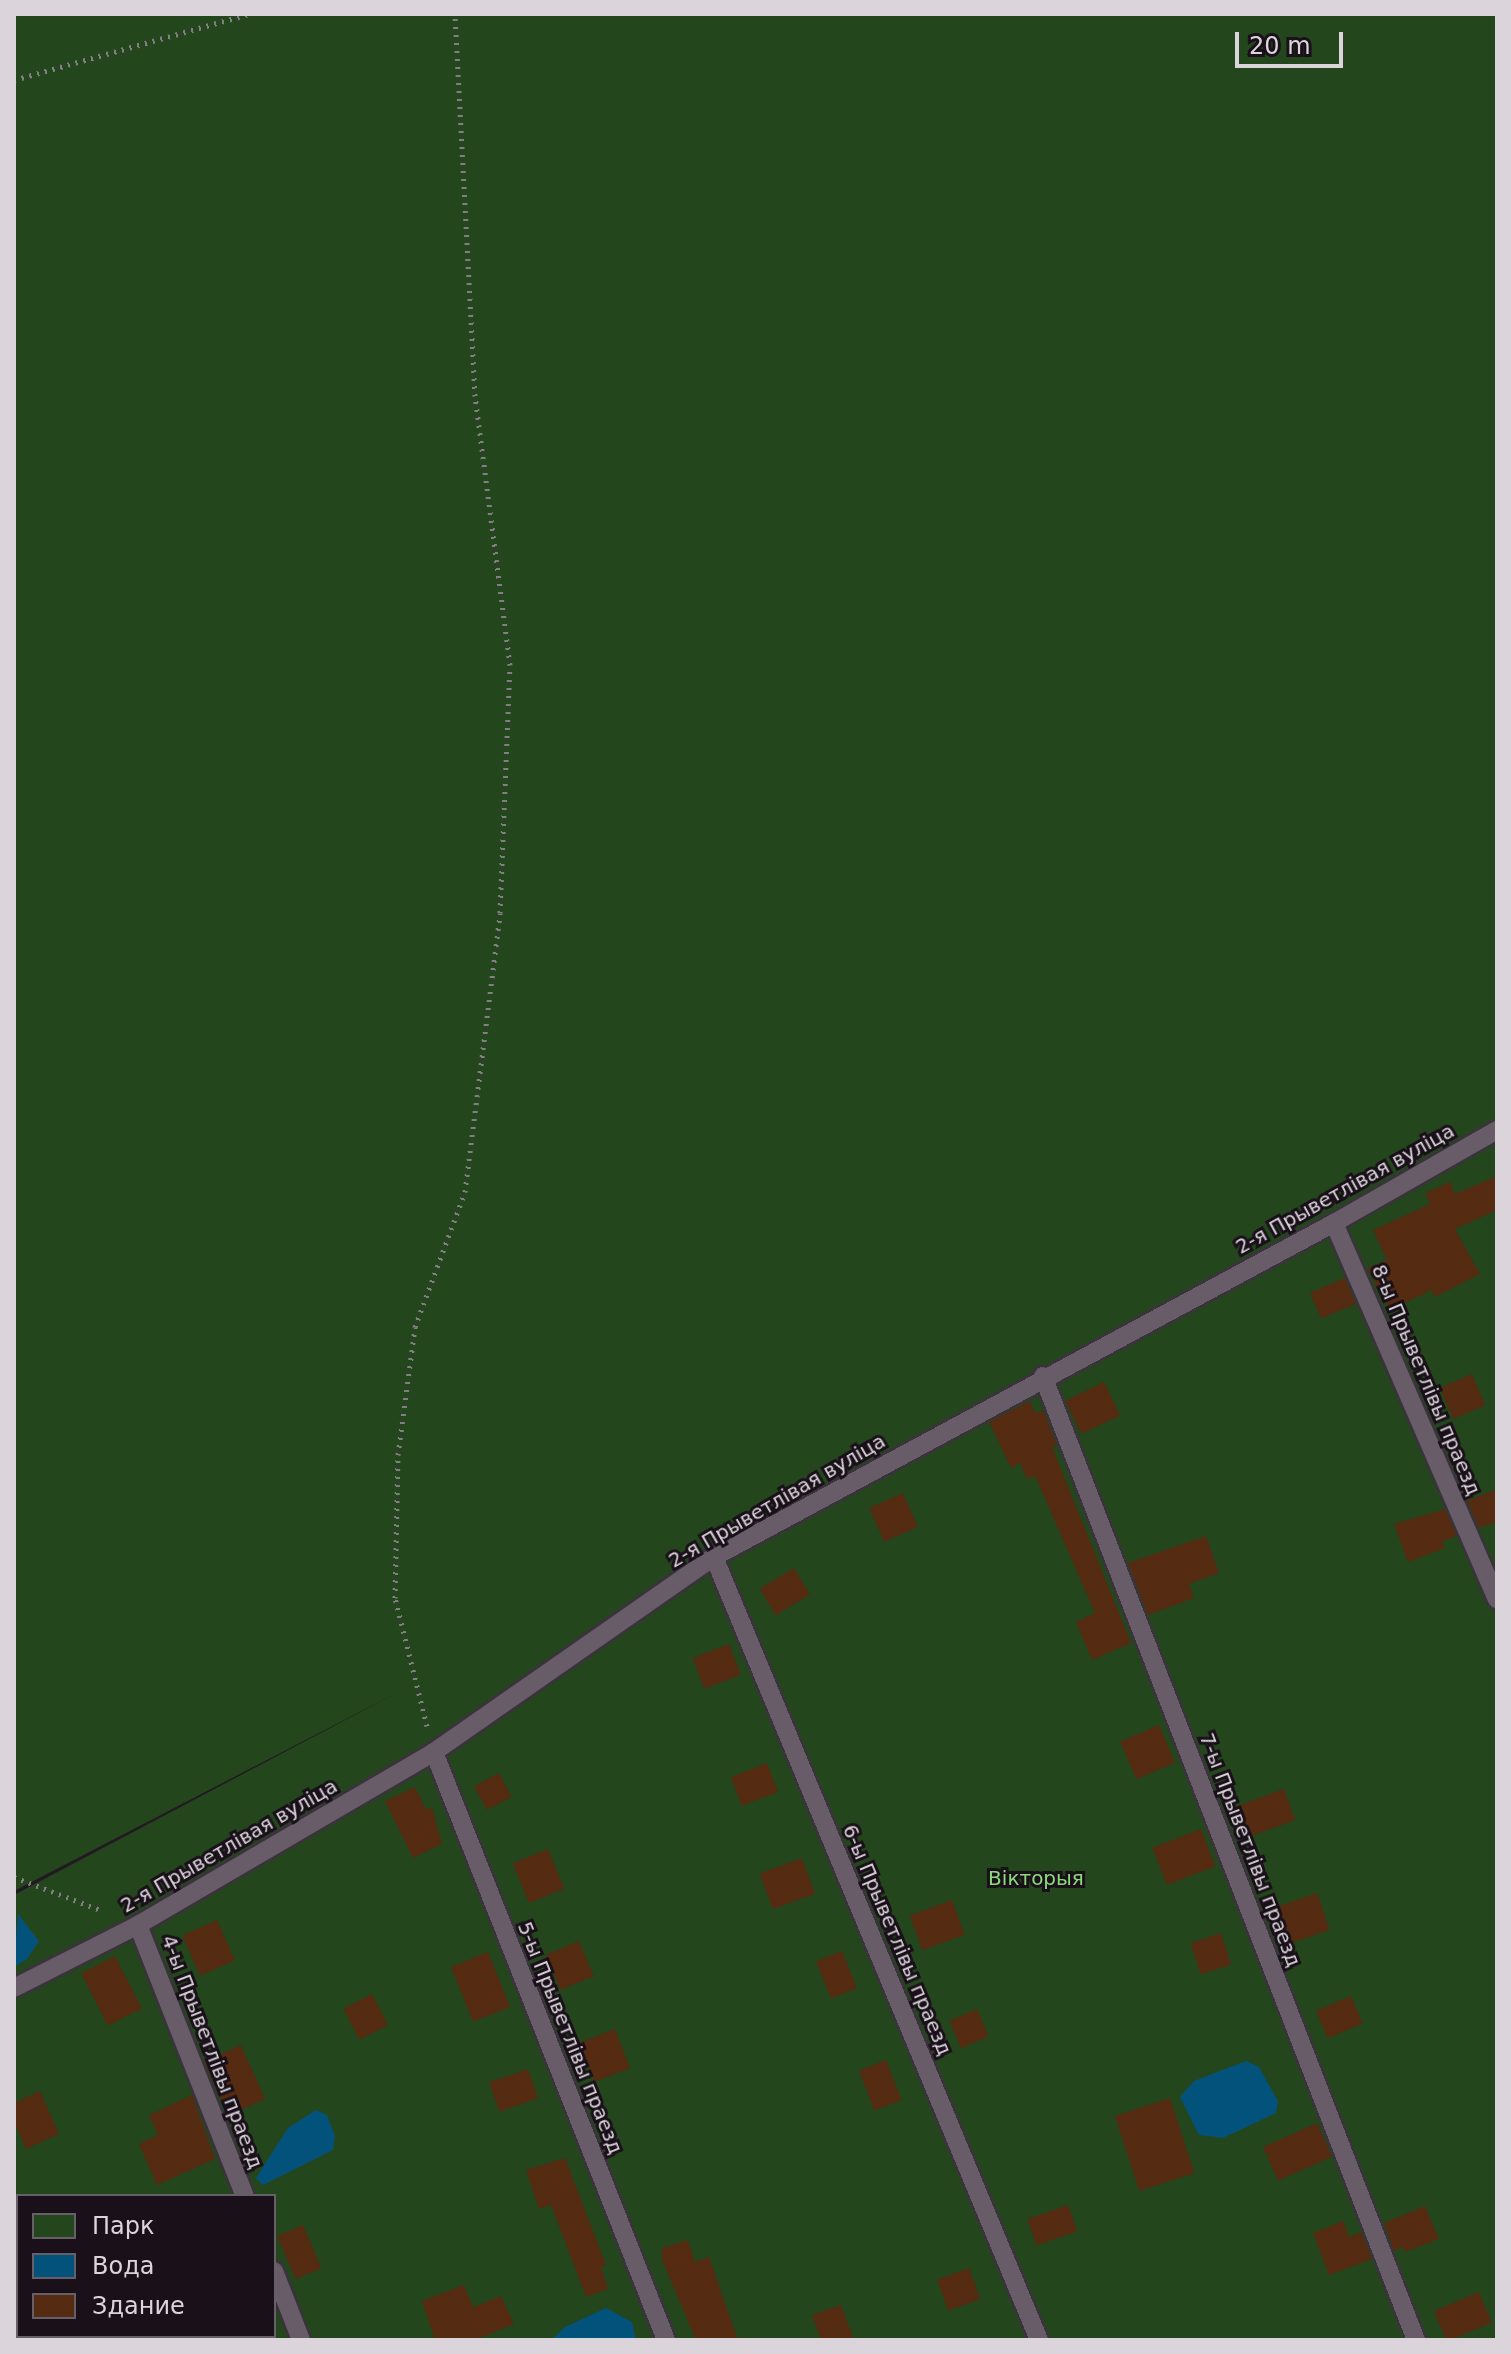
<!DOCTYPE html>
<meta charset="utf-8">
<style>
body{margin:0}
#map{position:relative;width:1511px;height:2354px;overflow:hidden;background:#221923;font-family:"DejaVu Sans",sans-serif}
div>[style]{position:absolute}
.green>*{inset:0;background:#24461d}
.water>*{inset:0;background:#02527c}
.building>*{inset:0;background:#552b11;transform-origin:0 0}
.path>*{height:5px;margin-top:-2.5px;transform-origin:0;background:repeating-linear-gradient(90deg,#847d85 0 2px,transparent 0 8px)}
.roads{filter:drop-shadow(2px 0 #39333a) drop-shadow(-2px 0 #39333a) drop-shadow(0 2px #39333a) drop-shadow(0 -2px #39333a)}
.service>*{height:18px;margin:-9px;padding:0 9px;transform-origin:9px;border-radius:9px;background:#675c67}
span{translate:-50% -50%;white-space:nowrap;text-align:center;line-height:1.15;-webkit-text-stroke:6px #191019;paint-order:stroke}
.street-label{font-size:20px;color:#dbd5db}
.park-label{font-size:20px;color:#8bdb7b}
.frame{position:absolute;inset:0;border:16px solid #dbd5db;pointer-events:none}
.legend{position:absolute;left:16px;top:2194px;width:260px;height:144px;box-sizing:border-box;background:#191019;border:2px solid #675f67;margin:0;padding:10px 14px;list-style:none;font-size:24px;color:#dbd5db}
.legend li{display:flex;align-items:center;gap:16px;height:40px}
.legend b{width:40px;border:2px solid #675f67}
.scale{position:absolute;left:1235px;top:32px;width:108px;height:36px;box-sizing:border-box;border:4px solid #dbd5db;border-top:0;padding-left:10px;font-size:24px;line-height:28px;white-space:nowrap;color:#dbd5db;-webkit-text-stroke:6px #191019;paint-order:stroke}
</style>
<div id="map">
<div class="green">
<i style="clip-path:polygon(evenodd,14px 14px,1497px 14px,1497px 2340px,14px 2340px,14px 1895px,400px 1691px,14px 1891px,14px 14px,18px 2196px,274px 2196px,274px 2336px,18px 2336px,18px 2196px)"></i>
</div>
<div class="water">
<i style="clip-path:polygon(18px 1914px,39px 1941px,27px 1959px,14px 1967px)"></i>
<i style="clip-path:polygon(1246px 2061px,1259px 2067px,1278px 2101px,1276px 2113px,1223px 2138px,1199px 2135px,1180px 2097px,1194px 2081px)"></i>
<i style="clip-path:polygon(316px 2110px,327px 2115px,335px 2136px,333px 2150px,263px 2185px,256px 2178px,288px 2128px)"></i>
<i style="clip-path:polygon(606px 2308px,632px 2322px,636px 2340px,551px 2340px,565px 2327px)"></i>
</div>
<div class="building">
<i style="clip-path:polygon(1497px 1176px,1497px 1210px,1455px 1229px,1480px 1274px,1435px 1297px,1432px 1290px,1390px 1310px,1367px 1268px,1387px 1260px,1373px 1230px,1430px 1204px,1425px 1193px,1450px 1182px,1455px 1194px)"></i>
<i style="left:1345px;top:1278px;width:28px;height:38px;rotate:67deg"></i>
<i style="left:1472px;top:1374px;width:34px;height:35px;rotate:67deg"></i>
<i style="left:1104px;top:1382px;width:37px;height:43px;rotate:64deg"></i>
<i style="clip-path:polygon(1030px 1401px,1035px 1413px,1043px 1410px,1057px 1445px,1052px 1447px,1131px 1643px,1092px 1660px,1076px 1622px,1095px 1613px,1035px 1476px,1027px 1479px,1020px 1463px,1011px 1468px,989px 1422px)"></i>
<i style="clip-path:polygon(1497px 1489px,1497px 1522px,1479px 1528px,1467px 1501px)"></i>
<i style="left:903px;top:1493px;width:37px;height:37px;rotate:66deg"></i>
<i style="clip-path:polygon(1445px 1509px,1457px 1536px,1442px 1541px,1445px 1548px,1408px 1562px,1394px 1524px)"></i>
<i style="clip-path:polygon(1206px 1536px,1219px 1573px,1189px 1584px,1194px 1598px,1148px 1615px,1128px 1563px)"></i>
<i style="left:794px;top:1568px;width:31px;height:40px;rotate:59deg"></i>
<i style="left:729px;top:1644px;width:33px;height:39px;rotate:69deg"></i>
<i style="left:1159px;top:1725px;width:41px;height:42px;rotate:67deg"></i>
<i style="left:767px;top:1763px;width:31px;height:39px;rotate:69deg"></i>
<i style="left:499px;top:1773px;width:27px;height:28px;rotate:62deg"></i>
<i style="clip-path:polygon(415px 1787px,426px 1810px,432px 1807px,442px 1844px,413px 1858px,385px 1801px)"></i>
<i style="left:1284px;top:1789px;width:33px;height:54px;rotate:70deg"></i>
<i style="left:1201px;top:1829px;width:40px;height:52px;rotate:69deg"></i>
<i style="left:548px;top:1849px;width:43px;height:38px;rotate:68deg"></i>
<i style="left:802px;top:1858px;width:38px;height:45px;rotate:70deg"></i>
<i style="left:1317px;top:1893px;width:39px;height:46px;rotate:71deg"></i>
<i style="left:952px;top:1900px;width:37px;height:45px;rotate:70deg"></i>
<i style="left:217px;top:1920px;width:44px;height:38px;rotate:66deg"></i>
<i style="left:1221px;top:1933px;width:33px;height:32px;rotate:72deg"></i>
<i style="left:579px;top:1941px;width:38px;height:36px;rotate:67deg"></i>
<i style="left:842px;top:1951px;width:40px;height:28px;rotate:68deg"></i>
<i style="left:488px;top:1952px;width:59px;height:40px;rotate:68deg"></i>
<i style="left:115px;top:1956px;width:59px;height:38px;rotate:63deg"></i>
<i style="left:372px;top:1994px;width:35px;height:32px;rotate:63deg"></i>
<i style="left:1351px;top:1996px;width:30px;height:38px;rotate:67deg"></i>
<i style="left:977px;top:2009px;width:30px;height:30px;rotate:67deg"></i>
<i style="left:615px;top:2029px;width:42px;height:38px;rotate:69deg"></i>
<i style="left:241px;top:2045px;width:59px;height:40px;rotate:66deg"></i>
<i style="left:886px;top:2060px;width:43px;height:29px;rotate:69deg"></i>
<i style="left:528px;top:2069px;width:31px;height:41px;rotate:71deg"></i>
<i style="clip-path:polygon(40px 2091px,59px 2134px,26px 2149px,14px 2121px,14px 2103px)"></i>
<i style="clip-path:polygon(192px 2095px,215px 2159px,157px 2185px,139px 2144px,158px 2135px,149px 2115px)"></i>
<i style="left:1170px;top:2098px;width:79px;height:58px;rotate:72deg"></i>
<i style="left:1317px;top:2123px;width:37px;height:59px;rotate:66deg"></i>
<i style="clip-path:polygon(565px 2158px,606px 2265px,601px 2267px,608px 2289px,586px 2297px,551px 2205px,539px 2209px,526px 2170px)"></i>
<i style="left:1068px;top:2205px;width:28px;height:43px;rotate:71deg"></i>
<i style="clip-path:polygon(1425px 2206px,1439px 2239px,1405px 2252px,1403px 2247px,1394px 2251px,1384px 2223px)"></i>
<i style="clip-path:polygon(1343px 2221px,1349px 2237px,1361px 2232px,1372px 2259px,1329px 2275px,1313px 2233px)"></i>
<i style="left:303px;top:2225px;width:47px;height:28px;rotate:67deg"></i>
<i style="clip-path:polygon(688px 2240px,695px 2262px,709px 2257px,738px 2340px,696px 2340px,662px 2260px,662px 2248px)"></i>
<i style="left:969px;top:2268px;width:33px;height:34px;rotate:70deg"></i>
<i style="clip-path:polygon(464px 2285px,473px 2307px,501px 2296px,514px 2324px,475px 2340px,435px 2340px,422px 2301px)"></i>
<i style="left:1479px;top:2292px;width:33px;height:49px;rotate:67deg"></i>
<i style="clip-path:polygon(841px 2305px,854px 2340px,821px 2340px,812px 2315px)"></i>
</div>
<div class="path">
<i style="left:14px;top:80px;width:244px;rotate:-15.7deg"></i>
<i style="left:427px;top:1726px;width:132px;rotate:-104deg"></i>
<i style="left:395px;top:1598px;width:143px;rotate:-88.8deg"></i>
<i style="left:398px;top:1455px;width:129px;rotate:-82.4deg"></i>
<i style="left:415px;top:1327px;width:144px;rotate:-69.7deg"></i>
<i style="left:465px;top:1192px;width:281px;rotate:-82.8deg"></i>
<i style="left:500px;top:913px;width:248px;rotate:-87.7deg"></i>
<i style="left:510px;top:665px;width:271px;rotate:-97.4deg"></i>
<i style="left:475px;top:396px;width:383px;rotate:-93deg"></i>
<i style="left:14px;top:1877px;width:95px;rotate:20.9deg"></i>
</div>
<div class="roads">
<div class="service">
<i style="left:1334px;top:1223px;width:410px;rotate:66.6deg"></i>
<i style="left:1043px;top:1376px;width:1034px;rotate:68.85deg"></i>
<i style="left:714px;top:1557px;width:848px;rotate:67.46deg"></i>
<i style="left:434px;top:1752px;width:632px;rotate:68.47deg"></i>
<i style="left:138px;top:1925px;width:291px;rotate:68.5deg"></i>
<i style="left:14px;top:1988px;width:139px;rotate:-26.9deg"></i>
<i style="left:138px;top:1925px;width:343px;rotate:-30.3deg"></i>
<i style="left:434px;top:1752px;width:341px;rotate:-34.9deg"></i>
<i style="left:714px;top:1557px;width:704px;rotate:-28.31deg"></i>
<i style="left:1334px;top:1223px;width:188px;rotate:-29.7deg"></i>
<i style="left:274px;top:2271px;width:74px;rotate:68.6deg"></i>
</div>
</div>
<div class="street-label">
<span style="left:1345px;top:1189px;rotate:-29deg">2-я Прыветлівая вуліца</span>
<span style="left:1426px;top:1380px;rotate:67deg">8-ы Прыветлівы праезд</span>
<span style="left:777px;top:1501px;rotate:-30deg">2-я Прыветлівая вуліца</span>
<span style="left:229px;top:1846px;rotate:-30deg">2-я Прыветлівая вуліца</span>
<span style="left:1250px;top:1850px;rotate:69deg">7-ы Прыветлівы праезд</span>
<span style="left:897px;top:1940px;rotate:67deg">6-ы Прыветлівы праезд</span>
<span style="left:570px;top:2038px;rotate:68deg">5-ы Прыветлівы праезд</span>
<span style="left:212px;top:2052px;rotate:69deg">4-ы Прыветлівы праезд</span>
</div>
<div class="park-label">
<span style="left:1036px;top:1878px">Вікторыя</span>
</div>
<div class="frame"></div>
<ul class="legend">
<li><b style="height:22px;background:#24461d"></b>Парк</li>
<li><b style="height:22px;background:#02527c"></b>Вода</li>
<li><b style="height:22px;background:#552b11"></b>Здание</li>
</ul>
<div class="scale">20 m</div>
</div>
